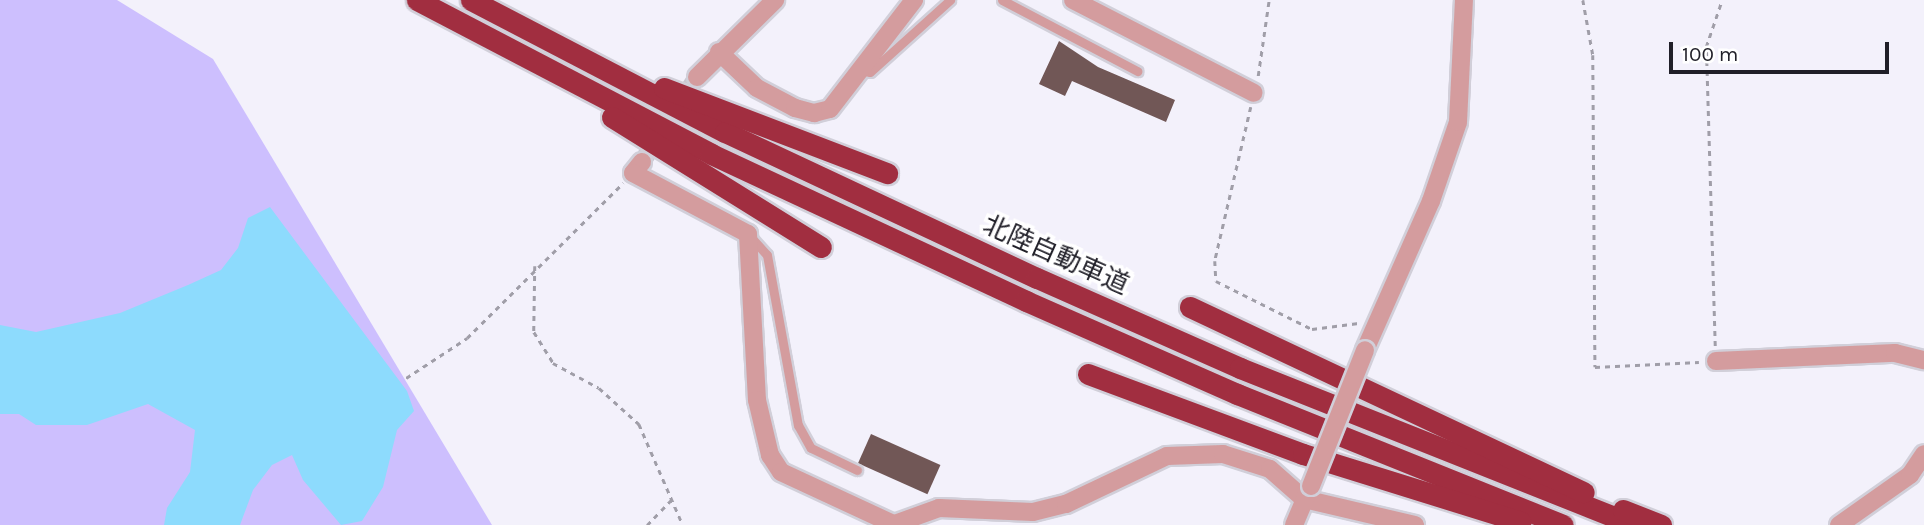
<!DOCTYPE html>
<meta charset="utf-8">
<style>
body{margin:0}
#map{position:relative;width:1924px;height:525px;overflow:hidden;background:#f3f1fb;font-family:Karla,"Noto Sans JP",sans-serif}
div>[style]{position:absolute}
.green>*{inset:0;background:#cdbffe}
.water>*{inset:0;background:#8ddbfd}
.building>*{inset:0;background:#715756;transform-origin:0 0}
.street-tunnel>*{height:18px;margin-top:-9px;transform-origin:0;background:repeating-linear-gradient(90deg,#c9c7d1 0 18px,transparent 0 27px)}
.path>*{height:2.5px;margin-top:-1.25px;transform-origin:0;background:repeating-linear-gradient(90deg,#a09ea8 0 5px,transparent 0 10px)}
.roads{filter:drop-shadow(2px 0 #d1cfd9) drop-shadow(-2px 0 #d1cfd9) drop-shadow(0 2px #d1cfd9) drop-shadow(0 -2px #d1cfd9)}
.lane>*{height:9px;margin:-4.5px;padding:0 4.5px;transform-origin:4.5px;border-radius:4.5px;background:#d49c9e}
.street>*{height:18px;margin:-9px;padding:0 9px;transform-origin:9px;border-radius:9px;background:#d49c9e}
.highway>*{height:21px;margin:-10.5px;padding:0 10.5px;transform-origin:10.5px;border-radius:10.5px;background:#a12e40}
.bridges{filter:drop-shadow(2px 0 #d1cfd9) drop-shadow(-2px 0 #d1cfd9) drop-shadow(0 2px #d1cfd9) drop-shadow(0 -2px #d1cfd9)}
.street-bridge>*{height:18px;margin:-9px;padding:0 9px;transform-origin:9px;border-radius:9px;background:#d49c9e}
span{translate:-50% -50%;white-space:nowrap;text-align:center;line-height:1.15;-webkit-text-stroke:7px #fff;paint-order:stroke}
.street-label{font-size:26px;color:#201f28}
.scale{position:absolute;left:1669px;top:42px;width:220px;height:32px;box-sizing:border-box;border:4px solid #201f28;border-top:0;padding-left:9px;font-size:21px;line-height:24px;white-space:nowrap;color:#201f28;-webkit-text-stroke:5px #fff;paint-order:stroke}
</style>
<div id="map">
<div class="green">
<i style="clip-path:polygon(0 0,117px 0,213px 59px,492px 525px,0 525px)"></i>
</div>
<div class="water">
<i style="clip-path:polygon(270px 207px,407px 391px,414px 411px,397px 430px,383px 487px,362px 521px,341px 525px,303px 480px,292px 455px,272px 465px,253px 490px,240px 525px,164px 525px,167px 508px,190px 472px,195px 430px,148px 404px,87px 425px,36px 425px,19px 414px,0 414px,0 325px,36px 332px,120px 313px,188px 285px,221px 270px,238px 248px,248px 218px)"></i>
</div>
<div class="building">
<i style="clip-path:polygon(1059px 41px,1098px 67px,1175px 100px,1166px 122px,1072px 81px,1065px 96px,1039px 84px)"></i>
<i style="left:871px;top:434px;width:76px;height:32px;rotate:24deg"></i>
</div>
<div class="street-tunnel">
<i style="left:642px;top:162px;width:101px;rotate:-57.1deg"></i>
</div>
<div class="path">
<i style="left:1583px;top:0;width:56px;rotate:79.7deg"></i>
<i style="left:1593px;top:55px;width:312px;rotate:89.6deg"></i>
<i style="left:1595px;top:367px;width:104px;rotate:-2.8deg"></i>
<i style="left:1258px;top:76px;width:77px;rotate:-81.8deg"></i>
<i style="left:1251px;top:107px;width:158px;rotate:103.2deg"></i>
<i style="left:1215px;top:261px;width:20px;rotate:87deg"></i>
<i style="left:1216px;top:281px;width:107px;rotate:26.6deg"></i>
<i style="left:1312px;top:329px;width:47px;rotate:-7.3deg"></i>
<i style="left:535px;top:266px;width:66px;rotate:90.9deg"></i>
<i style="left:534px;top:332px;width:36px;rotate:58deg"></i>
<i style="left:553px;top:363px;width:52px;rotate:28.5deg"></i>
<i style="left:599px;top:388px;width:54px;rotate:42deg"></i>
<i style="left:639px;top:424px;width:110px;rotate:66.5deg"></i>
<i style="left:1715px;top:346px;width:299px;rotate:-91.7deg"></i>
<i style="left:1706px;top:47px;width:50px;rotate:-71.2deg"></i>
<i style="left:406px;top:378px;width:73px;rotate:-33.3deg"></i>
<i style="left:467px;top:338px;width:220px;rotate:-44.8deg"></i>
<i style="left:647px;top:525px;width:35px;rotate:-46deg"></i>
</div>
<div class="roads">
<div class="lane">
<i style="left:1002px;top:0;width:153px;rotate:27.7deg"></i>
<i style="left:861px;top:70px;width:9px;rotate:13deg"></i>
<i style="left:870px;top:72px;width:108px;rotate:-42deg"></i>
<i style="left:748px;top:234px;width:28px;rotate:48deg"></i>
<i style="left:767px;top:255px;width:173px;rotate:79.7deg"></i>
<i style="left:798px;top:425px;width:26px;rotate:61deg"></i>
<i style="left:811px;top:448px;width:51px;rotate:25.6deg"></i>
</div>
<div class="street">
<i style="left:1073px;top:0;width:203px;rotate:27.2deg"></i>
<i style="left:719px;top:52px;width:52px;rotate:43.5deg"></i>
<i style="left:757px;top:88px;width:43px;rotate:27.8deg"></i>
<i style="left:795px;top:108px;width:20px;rotate:15deg"></i>
<i style="left:814px;top:113px;width:16px;rotate:-14deg"></i>
<i style="left:830px;top:109px;width:138px;rotate:-52.4deg"></i>
<i style="left:697px;top:77px;width:110px;rotate:-44.6deg"></i>
<i style="left:642px;top:162px;width:14px;rotate:129deg"></i>
<i style="left:633px;top:173px;width:130px;rotate:27.9deg"></i>
<i style="left:748px;top:234px;width:166px;rotate:86.9deg"></i>
<i style="left:757px;top:400px;width:57px;rotate:76.7deg"></i>
<i style="left:770px;top:455px;width:20px;rotate:57deg"></i>
<i style="left:781px;top:472px;width:123px;rotate:24.9deg"></i>
<i style="left:1365px;top:350px;width:163px;rotate:-66.1deg"></i>
<i style="left:1431px;top:201px;width:83px;rotate:-71.1deg"></i>
<i style="left:1458px;top:122px;width:122px;rotate:-87.2deg"></i>
<i style="left:1716px;top:361px;width:179px;rotate:-2.6deg"></i>
<i style="left:1895px;top:353px;width:30px;rotate:14deg"></i>
<i style="left:892px;top:525px;width:50px;rotate:-19.9deg"></i>
<i style="left:939px;top:508px;width:94px;rotate:2.4deg"></i>
<i style="left:1033px;top:512px;width:34px;rotate:-14deg"></i>
<i style="left:1066px;top:504px;width:112px;rotate:-25.4deg"></i>
<i style="left:1167px;top:456px;width:56px;rotate:-2deg"></i>
<i style="left:1223px;top:454px;width:49px;rotate:17.7deg"></i>
<i style="left:1270px;top:469px;width:45px;rotate:41.4deg"></i>
<i style="left:1304px;top:499px;width:114px;rotate:13.2deg"></i>
<i style="left:1294px;top:525px;width:39px;rotate:-67deg"></i>
<i style="left:1839px;top:525px;width:87px;rotate:-35.2deg"></i>
<i style="left:1910px;top:475px;width:25px;rotate:-56deg"></i>
</div>
<div class="highway">
<i style="left:417px;top:0;width:332px;rotate:27.6deg"></i>
<i style="left:711px;top:154px;width:348px;rotate:25deg"></i>
<i style="left:1026px;top:301px;width:231px;rotate:23.8deg"></i>
<i style="left:1237px;top:394px;width:351px;rotate:21.9deg"></i>
<i style="left:471px;top:0;width:286px;rotate:27.5deg"></i>
<i style="left:725px;top:132px;width:344px;rotate:25.1deg"></i>
<i style="left:1037px;top:278px;width:222px;rotate:23.9deg"></i>
<i style="left:1240px;top:368px;width:424px;rotate:21.7deg"></i>
<i style="left:664px;top:88px;width:239px;rotate:20.9deg"></i>
<i style="left:612px;top:117px;width:246px;rotate:31.9deg"></i>
<i style="left:1190px;top:307px;width:435px;rotate:25.2deg"></i>
<i style="left:1088px;top:374px;width:229px;rotate:20.4deg"></i>
<i style="left:1303px;top:454px;width:228px;rotate:17.3deg"></i>
<i style="left:1623px;top:510px;width:41px;rotate:21.5deg"></i>
</div>
</div>
<div class="bridges">
<div class="street-bridge">
<i style="left:1311px;top:486px;width:146px;rotate:-68.3deg"></i>
</div>
</div>
<div class="street-label">
<span style="left:1056px;top:255px;rotate:24deg">北陸自動車道</span>
</div>
<div class="scale">100 m</div>
</div>
